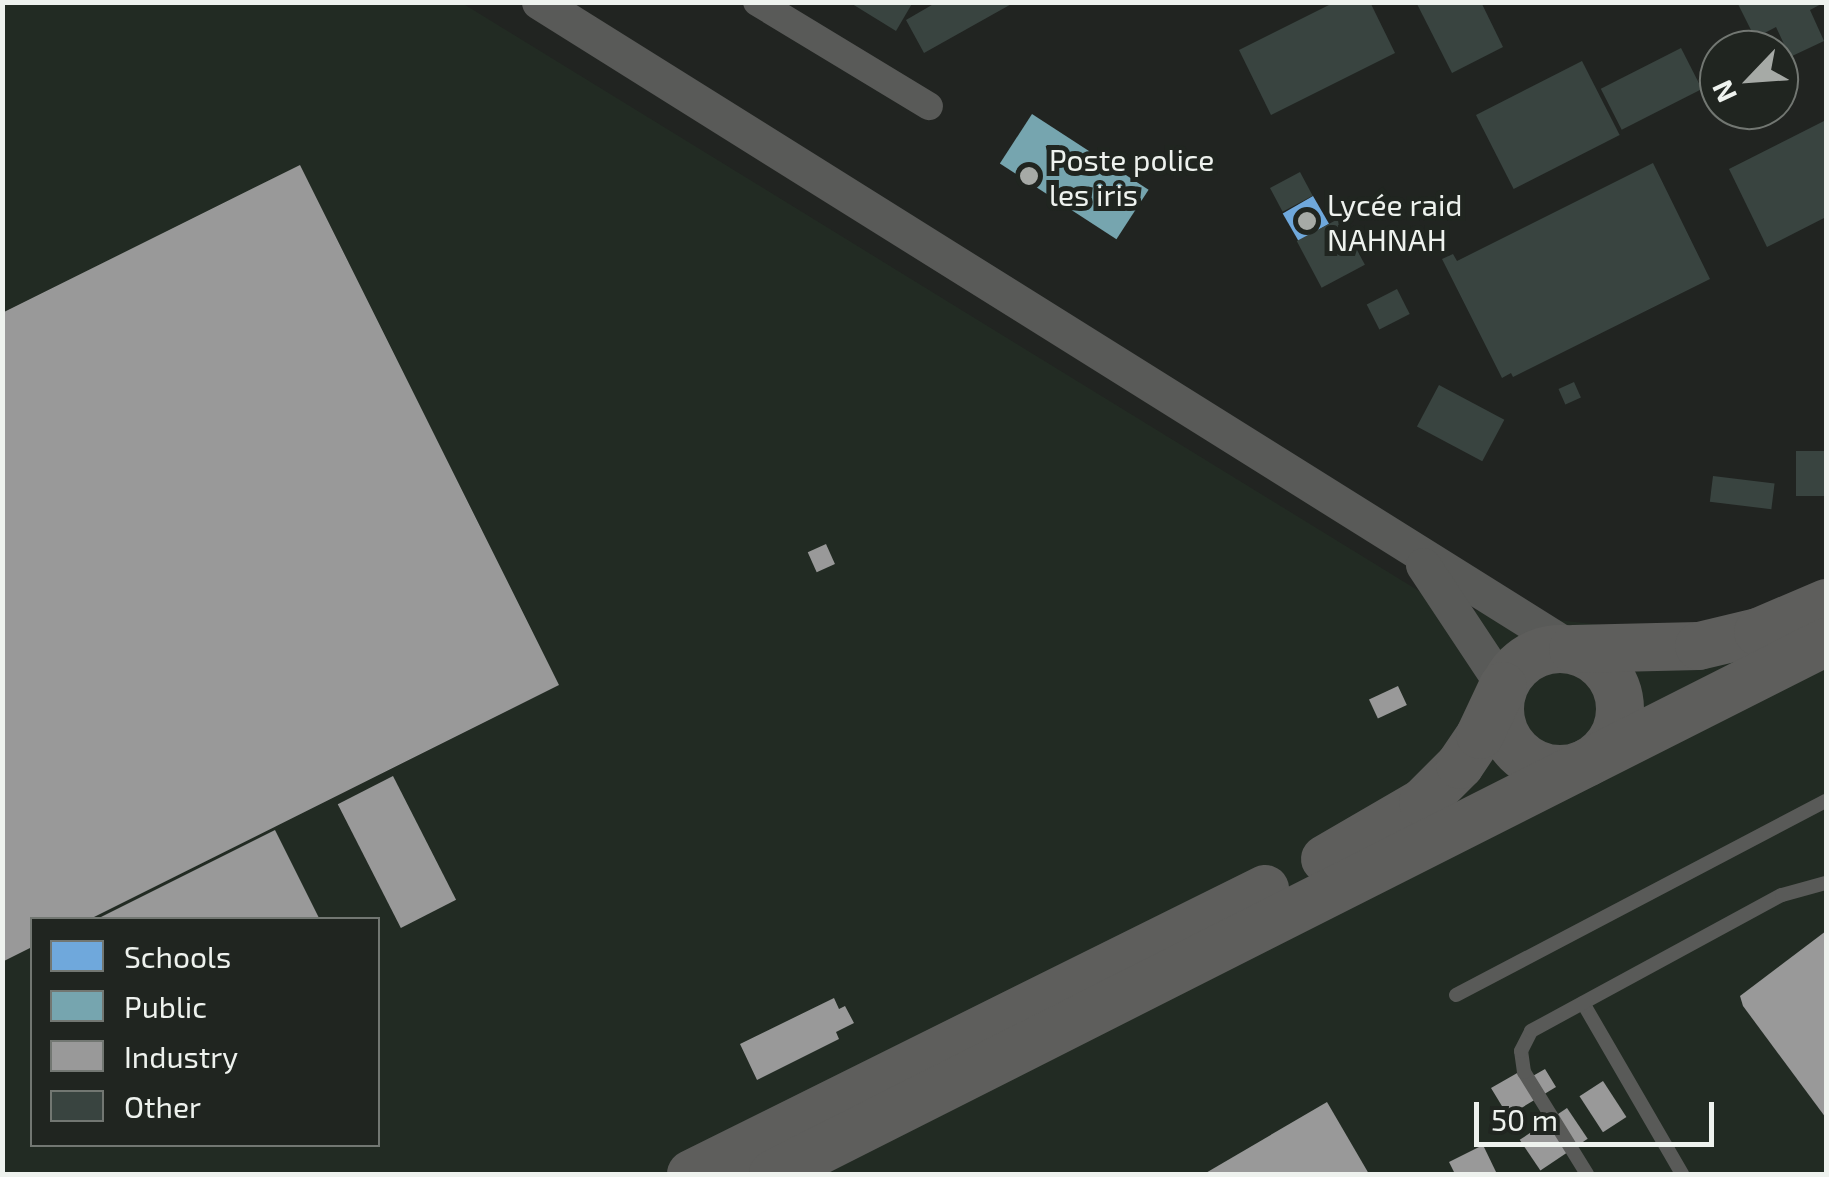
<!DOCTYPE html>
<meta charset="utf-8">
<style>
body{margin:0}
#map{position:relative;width:1829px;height:1177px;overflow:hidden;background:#212421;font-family:"Exo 2",sans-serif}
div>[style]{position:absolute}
.built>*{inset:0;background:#222b23}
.schools>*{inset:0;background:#6fa8dc;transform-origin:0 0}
.public>*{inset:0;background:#76a5af;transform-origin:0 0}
.industry>*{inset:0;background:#999;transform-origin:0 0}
.building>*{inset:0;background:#394440;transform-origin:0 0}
.service>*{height:14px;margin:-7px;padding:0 7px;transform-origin:7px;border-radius:7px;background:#595a58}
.minor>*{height:28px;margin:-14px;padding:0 14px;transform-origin:14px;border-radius:14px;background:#595a58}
.tertiary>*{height:35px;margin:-17.5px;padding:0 17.5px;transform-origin:17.5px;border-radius:17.5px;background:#595a58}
.trunk>*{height:48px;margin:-24px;padding:0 24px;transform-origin:24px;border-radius:24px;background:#5e5e5c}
.trunk>.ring{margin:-24px;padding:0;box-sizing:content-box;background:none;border:48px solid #5e5e5c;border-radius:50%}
.dots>*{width:28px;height:28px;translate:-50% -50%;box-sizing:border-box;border:5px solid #202520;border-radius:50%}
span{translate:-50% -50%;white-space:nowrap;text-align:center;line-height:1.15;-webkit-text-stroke:10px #202520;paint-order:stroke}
.poi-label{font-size:30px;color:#eef2ee}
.left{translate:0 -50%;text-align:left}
.frame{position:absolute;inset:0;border:5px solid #eef2ee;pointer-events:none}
.legend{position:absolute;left:30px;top:917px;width:350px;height:230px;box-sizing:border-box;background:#202520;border:2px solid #727772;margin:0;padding:12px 18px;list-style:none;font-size:30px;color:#eef2ee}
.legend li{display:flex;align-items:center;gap:20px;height:50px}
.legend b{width:50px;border:2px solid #727772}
.north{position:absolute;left:1699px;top:30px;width:100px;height:100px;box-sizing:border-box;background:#202520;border:2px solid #727772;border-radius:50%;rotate:245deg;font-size:28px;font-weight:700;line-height:40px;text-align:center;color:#eef2ee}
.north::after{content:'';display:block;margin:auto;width:35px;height:45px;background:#a6aaa6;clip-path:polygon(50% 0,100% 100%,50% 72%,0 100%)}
.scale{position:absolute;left:1474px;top:1102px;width:240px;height:45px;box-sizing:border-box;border:5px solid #eef2ee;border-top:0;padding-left:12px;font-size:30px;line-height:35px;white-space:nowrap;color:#eef2ee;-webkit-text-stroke:8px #202520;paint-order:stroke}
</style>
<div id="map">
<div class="built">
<i style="clip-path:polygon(evenodd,2px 3px,462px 3px,1445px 607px,1826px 651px,1826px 1174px,3px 1174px,2px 3px,32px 920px,378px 920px,378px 1144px,32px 1144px,32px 920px)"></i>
</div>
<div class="schools">
<i style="left:1313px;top:196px;width:32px;height:35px;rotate:60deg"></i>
</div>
<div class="public">
<i style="left:1032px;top:114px;width:139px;height:59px;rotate:33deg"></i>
</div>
<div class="industry">
<i style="clip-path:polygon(300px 165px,559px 685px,88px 920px,32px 920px,32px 947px,2px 962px,2px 313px)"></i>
<i style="left:826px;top:544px;width:22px;height:20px;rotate:66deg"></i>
<i style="left:1398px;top:686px;width:21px;height:32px;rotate:65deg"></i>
<i style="left:393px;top:776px;width:139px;height:62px;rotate:63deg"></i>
<i style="clip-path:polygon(275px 830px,320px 920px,95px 920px)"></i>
<i style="clip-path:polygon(1826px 931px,1826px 1118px,1743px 1006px,1740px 996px)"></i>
<i style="clip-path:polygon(834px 998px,839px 1009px,845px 1006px,854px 1023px,836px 1032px,839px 1039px,757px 1080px,740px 1044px)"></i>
<i style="clip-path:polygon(1545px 1069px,1556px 1087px,1508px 1116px,1491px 1088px,1519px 1072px,1524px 1081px)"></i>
<i style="left:1603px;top:1081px;width:43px;height:28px;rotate:57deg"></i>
<i style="clip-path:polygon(1327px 1102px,1369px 1174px,1204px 1174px)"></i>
<i style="left:1567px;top:1108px;width:37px;height:57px;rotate:56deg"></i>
<i style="clip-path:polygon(1483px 1145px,1497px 1174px,1455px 1174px,1449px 1162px)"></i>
</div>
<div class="building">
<i style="clip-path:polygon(849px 2px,913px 2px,896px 31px)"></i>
<i style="clip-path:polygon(937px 2px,1015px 2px,924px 53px,906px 20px)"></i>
<i style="clip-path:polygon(1335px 2px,1370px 2px,1395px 53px,1271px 115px,1239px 50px)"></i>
<i style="clip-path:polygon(1416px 2px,1481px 2px,1503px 47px,1452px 73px)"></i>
<i style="clip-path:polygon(1737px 2px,1825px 2px,1810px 10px,1824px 41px,1790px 57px,1776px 27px,1755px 38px)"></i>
<i style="left:1681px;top:48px;width:46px;height:90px;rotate:63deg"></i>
<i style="left:1582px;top:61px;width:83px;height:119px;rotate:63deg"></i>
<i style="clip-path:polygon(1826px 120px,1826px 217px,1767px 247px,1729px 169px)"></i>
<i style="clip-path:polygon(1653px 163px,1710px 279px,1513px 377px,1511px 373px,1502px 378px,1442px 259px,1453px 254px,1457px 261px)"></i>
<i style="left:1300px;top:172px;width:27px;height:34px;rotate:62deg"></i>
<i style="left:1340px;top:218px;width:53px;height:49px;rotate:62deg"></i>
<i style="left:1397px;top:289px;width:28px;height:34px;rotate:63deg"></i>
<i style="left:1574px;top:382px;width:17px;height:17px;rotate:66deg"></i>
<i style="left:1439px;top:385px;width:74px;height:47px;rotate:28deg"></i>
<i style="left:1826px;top:451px;width:45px;height:30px;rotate:90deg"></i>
<i style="left:1713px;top:476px;width:62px;height:26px;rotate:7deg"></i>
</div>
<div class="service">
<i style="left:1456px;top:995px;width:418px;rotate:-27.7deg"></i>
<i style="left:1583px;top:1003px;width:198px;rotate:59.9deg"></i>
<i style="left:1587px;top:1174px;width:120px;rotate:-121.7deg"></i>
<i style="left:1524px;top:1072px;width:21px;rotate:-98deg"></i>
<i style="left:1521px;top:1051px;width:22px;rotate:-63deg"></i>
<i style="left:1531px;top:1031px;width:285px;rotate:-28.5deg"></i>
<i style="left:1782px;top:895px;width:46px;rotate:-15.3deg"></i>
</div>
<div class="minor">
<i style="left:757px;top:2px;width:201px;rotate:31.2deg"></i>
</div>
<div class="tertiary">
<i style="left:539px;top:2px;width:1220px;rotate:32.04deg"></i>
<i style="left:1423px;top:565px;width:145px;rotate:56.5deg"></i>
</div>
<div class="trunk">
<i class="ring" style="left:1500px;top:649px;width:72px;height:72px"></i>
<i style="left:1573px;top:649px;width:126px;rotate:-1.4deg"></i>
<i style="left:1699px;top:646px;width:61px;rotate:-13.3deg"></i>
<i style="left:1758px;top:632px;width:74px;rotate:-23.1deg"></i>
<i style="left:1325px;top:859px;width:113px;rotate:-30.2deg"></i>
<i style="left:1423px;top:802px;width:52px;rotate:-45deg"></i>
<i style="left:1460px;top:765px;width:36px;rotate:-56deg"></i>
<i style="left:1480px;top:735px;width:54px;rotate:-64.9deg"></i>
<i style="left:691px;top:1174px;width:641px;rotate:-26.41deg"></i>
<i style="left:773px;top:1174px;width:1180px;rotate:-26.8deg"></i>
</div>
<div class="dots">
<i style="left:1029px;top:176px;background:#a6aaa6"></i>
<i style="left:1307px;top:221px;background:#a6aaa6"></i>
</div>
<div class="poi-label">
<span class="left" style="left:1049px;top:176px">Poste police<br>les iris</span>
<span class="left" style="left:1327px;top:221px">Lycée raid<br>NAHNAH</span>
</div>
<div class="frame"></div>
<ul class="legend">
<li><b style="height:28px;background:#6fa8dc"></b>Schools</li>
<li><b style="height:28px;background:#76a5af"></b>Public</li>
<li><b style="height:28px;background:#999"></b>Industry</li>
<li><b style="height:28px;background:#394440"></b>Other</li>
</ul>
<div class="north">N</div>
<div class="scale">50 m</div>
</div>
